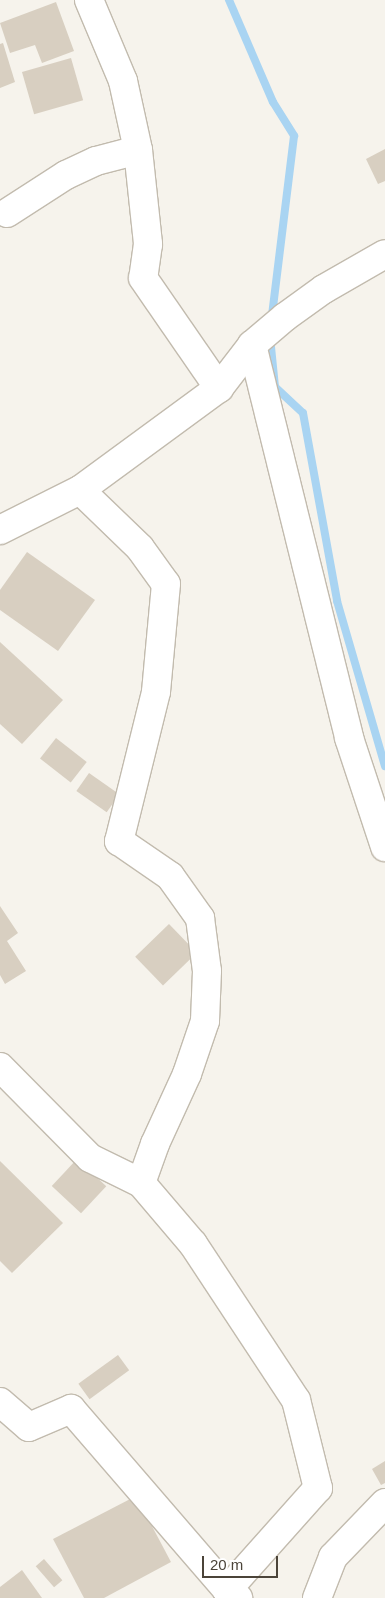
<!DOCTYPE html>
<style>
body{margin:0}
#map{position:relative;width:385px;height:1598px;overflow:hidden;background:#f6f3ec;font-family:Helvetica,sans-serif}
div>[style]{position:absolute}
.stream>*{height:8px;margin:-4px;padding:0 4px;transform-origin:4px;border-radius:4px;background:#a9d4f2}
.building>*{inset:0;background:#d8cfc1;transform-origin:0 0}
.roads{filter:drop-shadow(1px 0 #c2bbae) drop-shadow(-1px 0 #c2bbae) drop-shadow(0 1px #c2bbae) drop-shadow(0 -1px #c2bbae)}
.minor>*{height:28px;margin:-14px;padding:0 14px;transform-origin:14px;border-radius:14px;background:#fff}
span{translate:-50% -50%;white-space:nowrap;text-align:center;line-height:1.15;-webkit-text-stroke:4.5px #fff;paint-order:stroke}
.scale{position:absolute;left:202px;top:1556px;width:76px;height:22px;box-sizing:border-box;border:2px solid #4b4439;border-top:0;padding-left:6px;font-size:15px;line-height:18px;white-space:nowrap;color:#4b4439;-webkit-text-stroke:4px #fff;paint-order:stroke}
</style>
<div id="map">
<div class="stream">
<i style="left:229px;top:0;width:111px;rotate:66.7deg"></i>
<i style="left:273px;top:102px;width:40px;rotate:58deg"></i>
<i style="left:294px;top:136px;width:181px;rotate:97deg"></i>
<i style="left:270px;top:337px;width:50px;rotate:84.3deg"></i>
<i style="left:275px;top:387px;width:38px;rotate:43deg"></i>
<i style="left:303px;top:413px;width:191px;rotate:79.7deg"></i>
<i style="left:337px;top:601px;width:172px;rotate:73.8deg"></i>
</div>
<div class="building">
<i style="clip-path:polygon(56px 2px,74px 51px,42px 63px,35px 45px,10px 53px,0 23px)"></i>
<i style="clip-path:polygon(3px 43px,15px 82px,0 88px,0 44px)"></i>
<i style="left:71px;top:58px;width:44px;height:51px;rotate:74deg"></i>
<i style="clip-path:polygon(385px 149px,385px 181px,378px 184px,366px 159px)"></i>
<i style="clip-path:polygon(27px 552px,95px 600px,58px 651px,0 610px,0 590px)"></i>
<i style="clip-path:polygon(0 642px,63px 700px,22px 744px,0 724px)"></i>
<i style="left:56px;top:738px;width:39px;height:26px;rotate:38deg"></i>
<i style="left:89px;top:773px;width:37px;height:22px;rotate:35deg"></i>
<i style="clip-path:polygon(0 906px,18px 933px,7px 941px,26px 971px,5px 984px,0 975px)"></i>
<i style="left:169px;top:924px;width:40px;height:47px;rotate:46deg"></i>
<i style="left:77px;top:1159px;width:40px;height:37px;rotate:43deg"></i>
<i style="clip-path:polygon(0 1161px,63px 1223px,12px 1273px,0 1261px)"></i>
<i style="left:118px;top:1355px;width:19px;height:49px;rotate:54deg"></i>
<i style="clip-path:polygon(385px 1461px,385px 1483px,381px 1485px,372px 1469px)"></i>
<i style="clip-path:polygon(136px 1496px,171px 1562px,104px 1598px,84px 1598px,53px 1539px)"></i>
<i style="left:44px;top:1559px;width:28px;height:11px;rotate:49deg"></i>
<i style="clip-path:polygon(22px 1570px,42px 1598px,0 1598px,0 1587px)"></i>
</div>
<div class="roads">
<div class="minor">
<i style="left:89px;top:0;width:88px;rotate:67.2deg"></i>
<i style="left:123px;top:81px;width:71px;rotate:77.7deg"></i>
<i style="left:138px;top:150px;width:95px;rotate:83.9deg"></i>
<i style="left:148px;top:244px;width:34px;rotate:98deg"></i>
<i style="left:143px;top:278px;width:134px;rotate:55.4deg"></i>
<i style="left:7px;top:213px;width:70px;rotate:-32.8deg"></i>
<i style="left:66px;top:175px;width:33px;rotate:-25deg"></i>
<i style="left:96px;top:161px;width:43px;rotate:-14.7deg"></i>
<i style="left:252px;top:345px;width:405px;rotate:76.1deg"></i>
<i style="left:349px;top:738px;width:115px;rotate:71.7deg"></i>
<i style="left:80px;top:490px;width:83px;rotate:44deg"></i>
<i style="left:140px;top:548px;width:44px;rotate:54.2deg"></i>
<i style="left:166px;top:584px;width:108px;rotate:95.3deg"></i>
<i style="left:156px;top:692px;width:154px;rotate:103.9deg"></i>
<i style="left:119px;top:841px;width:62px;rotate:34.5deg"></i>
<i style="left:170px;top:876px;width:52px;rotate:54.5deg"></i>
<i style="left:200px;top:918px;width:53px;rotate:82.5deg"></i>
<i style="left:207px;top:971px;width:50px;rotate:92.3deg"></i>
<i style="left:205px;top:1021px;width:56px;rotate:108.8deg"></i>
<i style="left:187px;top:1074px;width:77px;rotate:114.6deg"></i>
<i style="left:155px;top:1144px;width:41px;rotate:109.7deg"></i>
<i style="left:141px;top:1183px;width:80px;rotate:49.6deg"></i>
<i style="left:193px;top:1244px;width:187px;rotate:56.6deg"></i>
<i style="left:296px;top:1400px;width:91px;rotate:76deg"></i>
<i style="left:318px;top:1488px;width:137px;rotate:131.7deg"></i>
<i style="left:0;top:530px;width:89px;rotate:-26.6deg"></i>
<i style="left:80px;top:490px;width:172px;rotate:-36.3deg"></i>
<i style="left:219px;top:388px;width:54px;rotate:-52.5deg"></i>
<i style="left:252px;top:345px;width:43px;rotate:-40.3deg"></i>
<i style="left:285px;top:317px;width:48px;rotate:-35.7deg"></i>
<i style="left:324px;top:289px;width:70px;rotate:-29.8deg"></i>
<i style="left:0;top:1067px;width:128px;rotate:45.3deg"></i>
<i style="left:90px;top:1158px;width:57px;rotate:26.1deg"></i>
<i style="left:0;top:1402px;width:38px;rotate:41deg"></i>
<i style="left:29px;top:1427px;width:46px;rotate:-23.2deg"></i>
<i style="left:71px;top:1409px;width:239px;rotate:49.2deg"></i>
<i style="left:227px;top:1590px;width:14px;rotate:36deg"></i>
<i style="left:317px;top:1598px;width:44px;rotate:-68.7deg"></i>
<i style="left:333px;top:1557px;width:75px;rotate:-46.1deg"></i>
</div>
</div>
<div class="scale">20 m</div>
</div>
